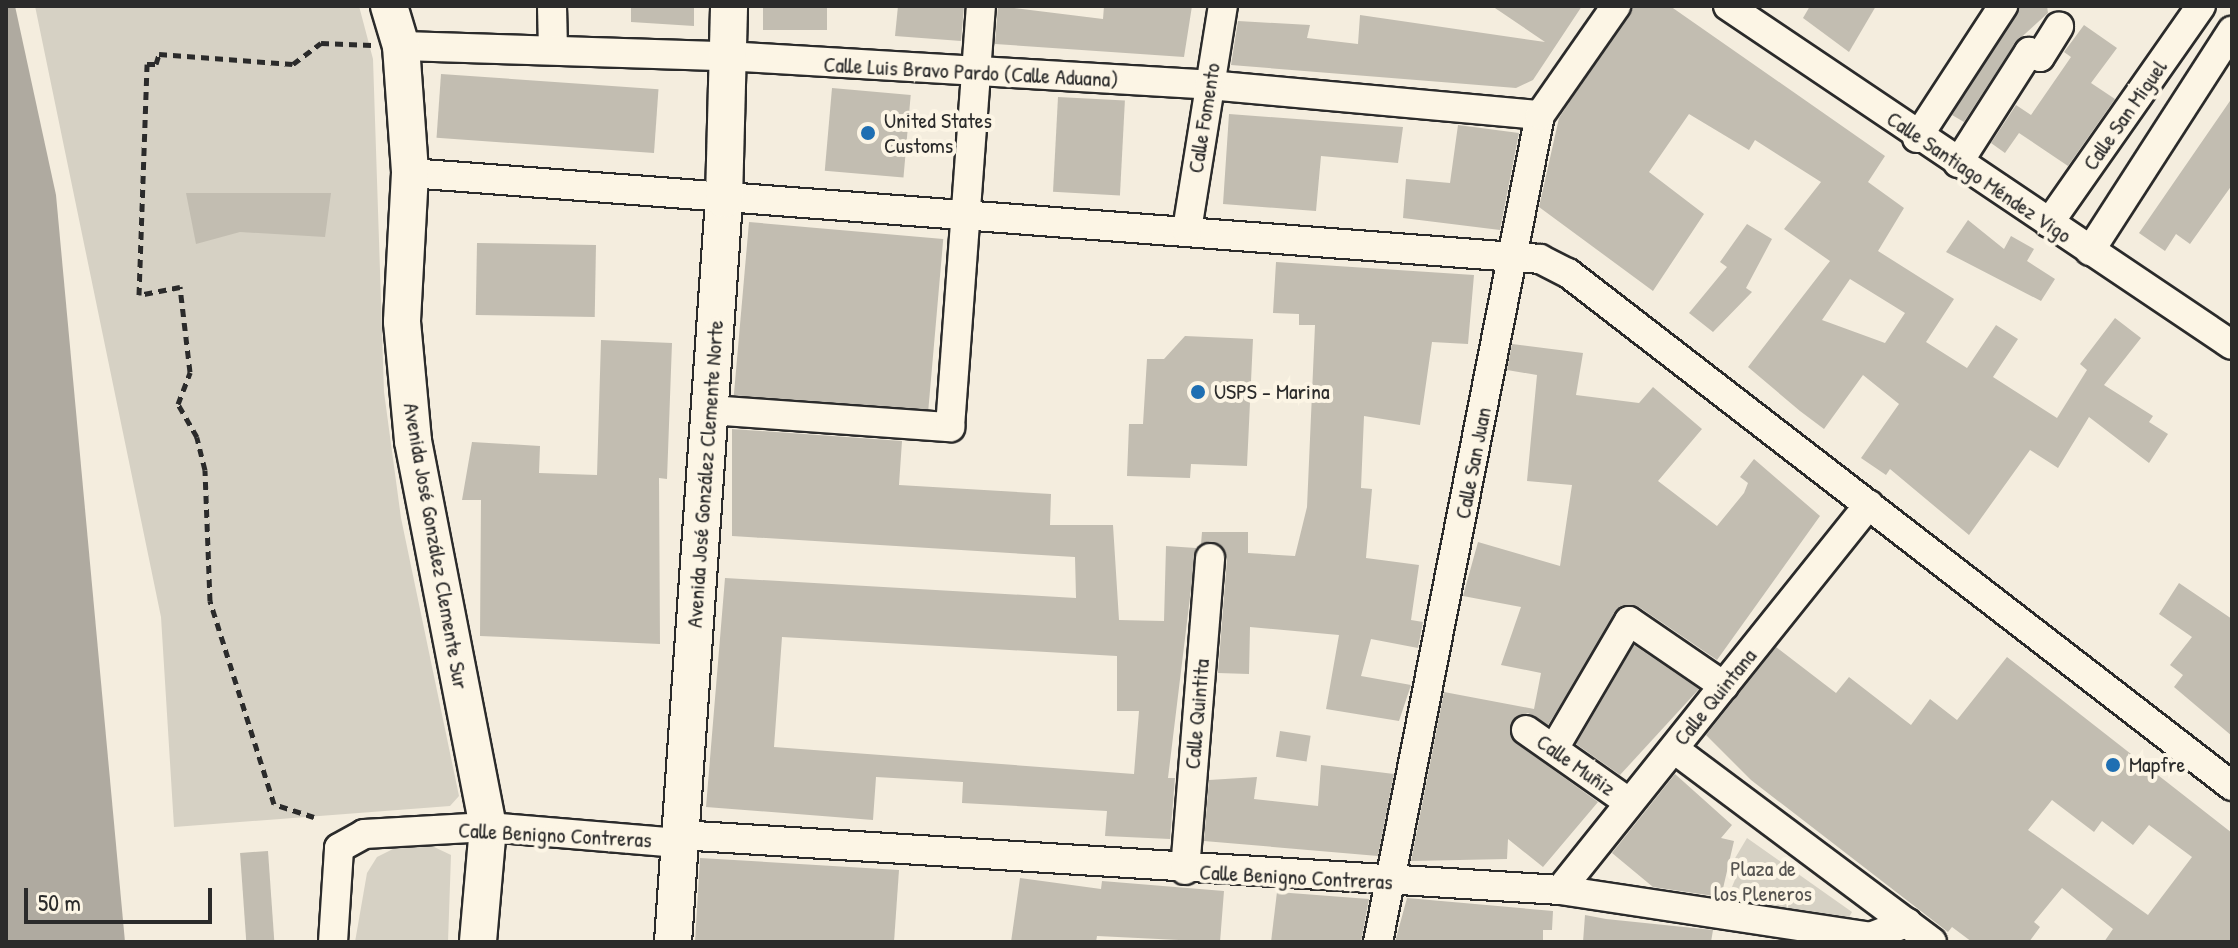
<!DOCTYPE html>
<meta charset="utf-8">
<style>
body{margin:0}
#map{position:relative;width:2238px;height:948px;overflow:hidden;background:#f4edde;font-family:"Patrick Hand",sans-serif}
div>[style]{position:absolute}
.green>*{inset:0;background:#d6d1c4}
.water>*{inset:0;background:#afaaa0}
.building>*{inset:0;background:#c2bdb1;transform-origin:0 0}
.path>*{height:5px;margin-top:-2.5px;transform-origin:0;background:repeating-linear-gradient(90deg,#2b2b2b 0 8px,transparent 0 14px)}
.roads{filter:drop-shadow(2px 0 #2b2b2b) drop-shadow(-2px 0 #2b2b2b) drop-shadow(0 2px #2b2b2b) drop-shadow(0 -2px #2b2b2b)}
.minor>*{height:28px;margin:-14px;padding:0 14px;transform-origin:14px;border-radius:14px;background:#fcf5e5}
.major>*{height:36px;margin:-18px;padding:0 18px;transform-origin:18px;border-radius:18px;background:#fcf5e5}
.dots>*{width:22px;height:22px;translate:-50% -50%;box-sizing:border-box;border:4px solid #fcf5e5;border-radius:50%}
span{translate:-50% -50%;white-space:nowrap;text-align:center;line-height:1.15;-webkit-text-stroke:8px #fcf5e5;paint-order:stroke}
.street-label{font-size:22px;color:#2b2b2b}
.poi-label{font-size:22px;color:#2b2b2b}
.left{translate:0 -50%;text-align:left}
.park-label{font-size:22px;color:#565451}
.frame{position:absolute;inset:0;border:8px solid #2b2b2b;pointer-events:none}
.scale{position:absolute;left:24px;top:888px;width:188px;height:36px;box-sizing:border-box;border:4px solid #2b2b2b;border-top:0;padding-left:10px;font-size:24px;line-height:28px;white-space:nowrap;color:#2b2b2b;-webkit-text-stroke:6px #fcf5e5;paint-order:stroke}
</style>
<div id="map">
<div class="green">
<i style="clip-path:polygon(35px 6px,359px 6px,373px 59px,384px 392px,401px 518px,459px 796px,450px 806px,174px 827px,161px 617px)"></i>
<i style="clip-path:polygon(1747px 838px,1852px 912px,1847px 921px,1727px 899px,1739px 870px,1731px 865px)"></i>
<i style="clip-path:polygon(397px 847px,432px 846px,451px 855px,448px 942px,355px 942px,367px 873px,377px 857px)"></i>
</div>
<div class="water">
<i style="clip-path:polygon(6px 6px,15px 6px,56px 195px,125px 942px,6px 942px)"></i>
</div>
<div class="building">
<i style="clip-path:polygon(631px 6px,694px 6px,694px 26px,631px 22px)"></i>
<i style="left:763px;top:6px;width:64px;height:24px"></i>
<i style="clip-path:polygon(898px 6px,964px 6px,961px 41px,895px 36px)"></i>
<i style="clip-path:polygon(998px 6px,1103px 19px,1104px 6px,1192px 6px,1184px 57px,995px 44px)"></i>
<i style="clip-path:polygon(1492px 6px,1582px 6px,1533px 80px,1516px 88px,1231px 65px,1238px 21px,1310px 25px,1307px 38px,1358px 44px,1360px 15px,1545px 42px)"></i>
<i style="clip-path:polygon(evenodd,1633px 6px,1670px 6px,1885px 156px,1868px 182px,1904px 208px,1878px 251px,1954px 299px,1926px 342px,1967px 368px,1996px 325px,2018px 339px,1993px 377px,2057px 418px,2087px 370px,2080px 364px,2115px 318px,2141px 338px,2104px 385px,2153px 416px,2149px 422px,2168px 434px,2149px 463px,2089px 417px,2058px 468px,2030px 450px,1969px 535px,1890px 469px,1886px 475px,1861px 458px,1899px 404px,1863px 375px,1824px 429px,1800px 411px,1748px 367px,1830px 261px,1784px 229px,1821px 182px,1755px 140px,1749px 150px,1689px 114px,1649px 172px,1704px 214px,1653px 291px,1539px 207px,1559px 118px,1633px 6px,1850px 279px,1905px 313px,1885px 343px,1822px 320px,1850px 279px)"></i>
<i style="clip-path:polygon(1810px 6px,1876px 6px,1849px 52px,1803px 18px)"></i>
<i style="clip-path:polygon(2020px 6px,2047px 6px,2048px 13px,2015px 43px,1964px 122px,1952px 115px)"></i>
<i style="clip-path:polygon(2084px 25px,2117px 48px,2091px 83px,2115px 99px,2068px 166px,2019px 133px,2005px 153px,1991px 143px,2016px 105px,2031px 115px,2071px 57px,2064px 52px)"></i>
<i style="left:441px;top:74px;width:218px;height:64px;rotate:4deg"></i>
<i style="left:832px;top:88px;width:79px;height:83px;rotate:5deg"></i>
<i style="left:1058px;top:97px;width:67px;height:95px;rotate:3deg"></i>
<i style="clip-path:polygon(2232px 98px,2232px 185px,2190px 244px,2176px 234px,2165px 251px,2139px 233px)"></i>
<i style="clip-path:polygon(1229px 114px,1403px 127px,1398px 163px,1321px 156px,1316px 211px,1223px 204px)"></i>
<i style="clip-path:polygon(1458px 125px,1519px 133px,1500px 230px,1403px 218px,1406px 179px,1450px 183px)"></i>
<i style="clip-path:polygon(186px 193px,331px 193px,325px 237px,240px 232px,196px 244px)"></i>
<i style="clip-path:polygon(1968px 220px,2004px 249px,2011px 236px,2034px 249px,2027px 261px,2055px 279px,2041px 301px,1946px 252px)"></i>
<i style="left:749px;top:222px;width:195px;height:174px;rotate:5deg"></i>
<i style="clip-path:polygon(1747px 224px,1772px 239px,1746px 288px,1752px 292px,1713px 332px,1689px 313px,1727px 267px,1720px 262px)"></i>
<i style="left:477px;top:243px;width:119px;height:72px;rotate:1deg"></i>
<i style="clip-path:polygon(1276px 262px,1474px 275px,1468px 344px,1432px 342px,1420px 425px,1364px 416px,1361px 488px,1372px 489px,1366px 558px,1419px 565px,1411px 620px,1423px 622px,1418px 648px,1371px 639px,1361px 676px,1411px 685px,1399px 721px,1326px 709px,1339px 635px,1250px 627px,1249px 674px,1218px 673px,1227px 559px,1219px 544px,1201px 544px,1202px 532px,1248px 532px,1248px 553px,1295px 556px,1307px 507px,1315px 325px,1299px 325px,1299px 314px,1273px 313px)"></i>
<i style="clip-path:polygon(1185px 336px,1253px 339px,1247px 466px,1191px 464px,1190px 478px,1127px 476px,1129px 424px,1143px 424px,1147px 359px,1164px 359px)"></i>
<i style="clip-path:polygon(601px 340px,672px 343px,667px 479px,659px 478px,660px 644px,480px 636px,481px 500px,462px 500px,472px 442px,540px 446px,539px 473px,597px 475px)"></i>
<i style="clip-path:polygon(1512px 344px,1583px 353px,1576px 395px,1639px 403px,1653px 387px,1702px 429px,1658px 481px,1717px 526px,1744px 493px,1748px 483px,1740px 477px,1754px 459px,1820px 516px,1717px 660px,1639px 607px,1622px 606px,1548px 725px,1528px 713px,1513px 720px,1516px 743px,1598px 802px,1543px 867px,1508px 839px,1507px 859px,1411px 861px,1444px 692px,1534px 709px,1541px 673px,1501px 665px,1521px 607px,1463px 596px,1478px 542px,1560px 566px,1572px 485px,1527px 481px,1537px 375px,1507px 370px)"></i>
<i style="clip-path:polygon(evenodd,732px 429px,902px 441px,899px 485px,1051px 494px,1050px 525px,1113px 525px,1119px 620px,1164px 621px,1166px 546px,1196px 548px,1168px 778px,1175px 778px,1170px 839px,1105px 836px,1107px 811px,962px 803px,963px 782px,876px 777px,873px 820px,706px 807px,725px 578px,1076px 598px,1075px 557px,732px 536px,732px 429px,782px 637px,1117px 656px,1117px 711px,1139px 711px,1134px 774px,774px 747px,782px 637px)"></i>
<i style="clip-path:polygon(2179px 583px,2232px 619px,2232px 736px,2174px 687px,2183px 675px,2170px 665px,2192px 637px,2159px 614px)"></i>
<i style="clip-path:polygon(1634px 645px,1699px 689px,1620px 775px,1576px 744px)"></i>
<i style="clip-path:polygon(evenodd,1776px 647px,1836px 693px,1849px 677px,1911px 725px,1930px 699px,1957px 720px,2007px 657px,2232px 833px,2232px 942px,2104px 942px,2113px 929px,2062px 888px,2034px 922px,2040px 927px,2029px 942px,1972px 942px,1952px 927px,1948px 932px,1751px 780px,1706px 735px,1776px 647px,2052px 800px,2094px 832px,2102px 821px,2133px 845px,2149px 825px,2192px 857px,2148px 915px,2028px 830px,2052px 800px)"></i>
<i style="left:1280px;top:731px;width:31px;height:26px;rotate:9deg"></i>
<i style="clip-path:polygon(1321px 765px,1394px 774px,1378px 856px,1204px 841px,1209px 780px,1257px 777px,1254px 799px,1318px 806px)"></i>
<i style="clip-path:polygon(1675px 774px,1732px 825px,1721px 838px,1734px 841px,1721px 897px,1653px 887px,1612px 853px)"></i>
<i style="left:268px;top:851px;width:91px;height:28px;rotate:86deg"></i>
<i style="clip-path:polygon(700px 858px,899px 870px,894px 942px,695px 942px)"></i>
<i style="clip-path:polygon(1020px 878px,1101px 889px,1102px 881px,1224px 891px,1220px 942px,1097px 936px,1096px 942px,1011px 942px)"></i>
<i style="clip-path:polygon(1277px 892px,1369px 899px,1361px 942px,1271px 942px)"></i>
<i style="clip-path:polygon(1407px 898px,1553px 911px,1552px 930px,1543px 930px,1543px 942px,1395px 942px)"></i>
<i style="clip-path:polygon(1585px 915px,1606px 919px,1713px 930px,1711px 942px,1583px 942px)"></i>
</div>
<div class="path">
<i style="left:314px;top:817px;width:42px;rotate:-162deg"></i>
<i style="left:274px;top:804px;width:213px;rotate:-107.5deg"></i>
<i style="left:210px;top:601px;width:131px;rotate:-92.2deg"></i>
<i style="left:205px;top:470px;width:34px;rotate:-104deg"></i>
<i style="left:197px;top:437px;width:38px;rotate:-120deg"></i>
<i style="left:178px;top:404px;width:34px;rotate:-69deg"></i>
<i style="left:190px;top:372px;width:86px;rotate:-96.7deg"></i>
<i style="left:180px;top:287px;width:42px;rotate:169deg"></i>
<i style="left:139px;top:295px;width:231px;rotate:-88deg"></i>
<i style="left:147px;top:64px;width:9px"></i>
<i style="left:156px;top:64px;width:10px;rotate:-73deg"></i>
<i style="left:159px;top:54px;width:134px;rotate:4.3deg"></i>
<i style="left:293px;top:64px;width:35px;rotate:-37deg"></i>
<i style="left:321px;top:43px;width:51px;rotate:2.2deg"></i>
</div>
<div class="roads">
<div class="minor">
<i style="left:552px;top:6px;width:44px;rotate:88.7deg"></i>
<i style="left:1728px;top:6px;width:607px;rotate:33.93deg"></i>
<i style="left:401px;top:46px;width:326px;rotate:1.8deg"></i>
<i style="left:727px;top:56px;width:483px;rotate:3.4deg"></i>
<i style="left:1209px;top:85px;width:332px;rotate:5.2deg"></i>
<i style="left:1917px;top:138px;width:158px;rotate:-56.9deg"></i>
<i style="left:1958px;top:163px;width:132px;rotate:-57.4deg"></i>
<i style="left:2029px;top:52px;width:12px;rotate:24deg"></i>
<i style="left:2040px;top:57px;width:36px;rotate:-58deg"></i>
<i style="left:410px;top:173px;width:1133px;rotate:4.35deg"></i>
<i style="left:1540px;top:259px;width:31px;rotate:27deg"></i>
<i style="left:1568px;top:273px;width:839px;rotate:37.69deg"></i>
<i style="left:2049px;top:223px;width:265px;rotate:-55deg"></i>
<i style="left:1187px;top:230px;width:227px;rotate:-80.9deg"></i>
<i style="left:2090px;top:251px;width:262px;rotate:-57.2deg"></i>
<i style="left:710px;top:410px;width:241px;rotate:4.1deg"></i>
<i style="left:950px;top:427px;width:422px;rotate:-85.8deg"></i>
<i style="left:1526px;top:730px;width:123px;rotate:35.1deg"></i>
<i style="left:1555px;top:747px;width:146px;rotate:-59.6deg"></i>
<i style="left:1629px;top:621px;width:115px;rotate:34.4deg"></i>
<i style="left:1674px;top:749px;width:322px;rotate:36.8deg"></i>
<i style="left:679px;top:835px;width:883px;rotate:3.57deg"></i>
<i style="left:1560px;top:890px;width:314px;rotate:8.6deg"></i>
<i style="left:1870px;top:937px;width:40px;rotate:-21deg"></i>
<i style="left:1185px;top:870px;width:313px;rotate:-85.4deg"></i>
<i style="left:1560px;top:890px;width:494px;rotate:-51.3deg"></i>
<i style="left:333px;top:942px;width:94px;rotate:-86.3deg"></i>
<i style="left:339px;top:848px;width:29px;rotate:-29deg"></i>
<i style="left:364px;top:834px;width:124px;rotate:-3.2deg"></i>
<i style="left:488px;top:827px;width:191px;rotate:4.8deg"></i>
<i style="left:1378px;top:942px;width:843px;rotate:-78.92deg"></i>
<i style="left:1540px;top:115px;width:133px;rotate:-55.1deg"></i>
</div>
<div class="major">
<i style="left:389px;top:6px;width:42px;rotate:73.3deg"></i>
<i style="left:401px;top:46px;width:127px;rotate:85.9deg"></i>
<i style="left:410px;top:173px;width:149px;rotate:93.1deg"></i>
<i style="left:402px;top:322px;width:120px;rotate:84.7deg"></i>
<i style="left:413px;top:441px;width:393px;rotate:79deg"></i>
<i style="left:488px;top:827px;width:115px;rotate:95deg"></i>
<i style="left:673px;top:942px;width:745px;rotate:-86.07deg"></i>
<i style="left:724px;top:199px;width:193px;rotate:-88.5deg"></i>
</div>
</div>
<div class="dots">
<i style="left:868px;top:133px;background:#1f6fb2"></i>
<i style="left:1198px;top:392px;background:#1f6fb2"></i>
<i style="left:2113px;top:765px;background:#1f6fb2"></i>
</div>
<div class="street-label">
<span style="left:971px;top:72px;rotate:3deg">Calle Luis Bravo Pardo (Calle Aduana)</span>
<span style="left:2125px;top:115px;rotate:-55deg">Calle San Miguel</span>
<span style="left:1204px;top:118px;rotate:-81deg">Calle Fomento</span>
<span style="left:1979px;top:177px;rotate:34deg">Calle Santiago Méndez Vigo</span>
<span style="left:1473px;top:463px;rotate:-79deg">Calle San Juan</span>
<span style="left:705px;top:474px;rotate:-86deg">Avenida José González Clemente Norte</span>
<span style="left:436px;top:546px;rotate:80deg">Avenida José González Clemente Sur</span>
<span style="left:1715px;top:697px;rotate:-51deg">Calle Quintana</span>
<span style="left:1197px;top:714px;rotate:-85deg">Calle Quintita</span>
<span style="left:1576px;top:765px;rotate:35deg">Calle Muñiz</span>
<span style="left:555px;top:835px;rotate:3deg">Calle Benigno Contreras</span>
<span style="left:1296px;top:877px;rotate:3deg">Calle Benigno Contreras</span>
</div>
<div class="poi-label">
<span class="left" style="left:884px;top:133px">United States<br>Customs</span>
<span class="left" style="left:1214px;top:392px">USPS - Marina</span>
<span class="left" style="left:2129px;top:765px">Mapfre</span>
</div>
<div class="park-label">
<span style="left:1763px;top:881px">Plaza de<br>los Pleneros</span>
</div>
<div class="frame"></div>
<div class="scale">50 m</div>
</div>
